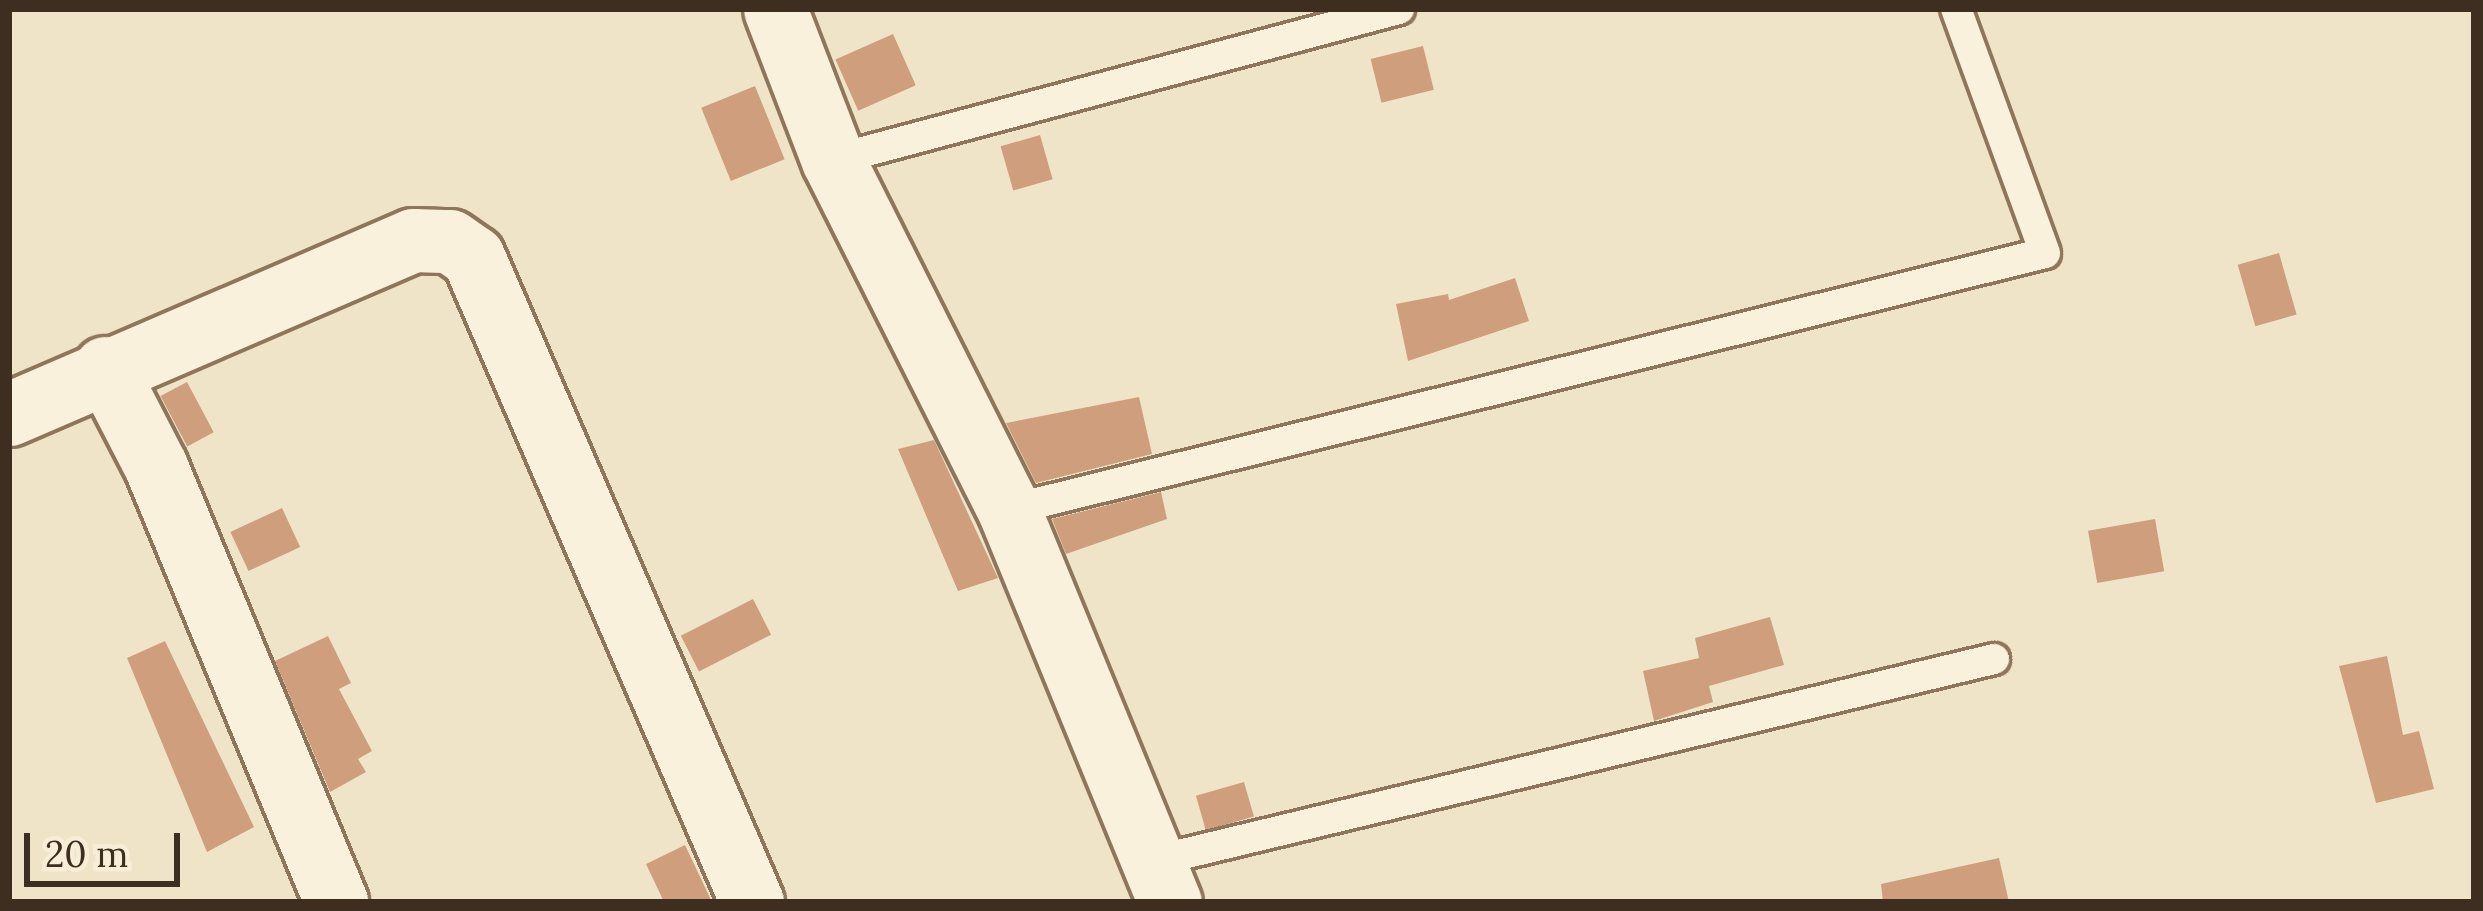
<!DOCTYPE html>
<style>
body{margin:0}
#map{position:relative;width:2483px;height:911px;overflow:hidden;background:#f0e4c8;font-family:Lora,serif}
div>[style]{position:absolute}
.building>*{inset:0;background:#cf9f7d;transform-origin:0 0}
.roads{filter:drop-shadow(3px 0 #8d765c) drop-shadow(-3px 0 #8d765c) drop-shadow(0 3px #8d765c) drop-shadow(0 -3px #8d765c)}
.service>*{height:30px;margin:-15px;padding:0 15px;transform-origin:15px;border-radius:15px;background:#faf1dc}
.minor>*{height:63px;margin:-31.5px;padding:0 31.5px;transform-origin:31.5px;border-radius:31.5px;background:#faf1dc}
span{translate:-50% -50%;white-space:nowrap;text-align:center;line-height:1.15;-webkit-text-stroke:9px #f7eed8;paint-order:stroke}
.frame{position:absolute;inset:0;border:12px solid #3d2e20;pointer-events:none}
.scale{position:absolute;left:24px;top:833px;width:156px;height:54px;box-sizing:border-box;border:6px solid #3d2e20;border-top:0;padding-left:15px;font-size:36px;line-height:42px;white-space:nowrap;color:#3d2e20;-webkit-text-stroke:9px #f7eed8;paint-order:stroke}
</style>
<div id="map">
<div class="building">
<i style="left:893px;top:34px;width:56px;height:63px;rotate:66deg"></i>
<i style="left:1423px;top:46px;width:45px;height:54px;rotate:76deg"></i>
<i style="left:755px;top:86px;width:79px;height:58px;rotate:68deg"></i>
<i style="left:1040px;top:135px;width:46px;height:41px;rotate:74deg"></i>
<i style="left:2279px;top:253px;width:64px;height:43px;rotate:74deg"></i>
<i style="clip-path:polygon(1515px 278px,1529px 321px,1408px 361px,1396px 304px,1448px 294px,1449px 300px)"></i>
<i style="left:187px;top:382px;width:57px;height:30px;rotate:62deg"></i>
<i style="clip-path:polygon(1139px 397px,1152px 454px,1036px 483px,1006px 423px)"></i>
<i style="clip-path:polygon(934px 440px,998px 578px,958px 591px,898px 449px)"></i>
<i style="clip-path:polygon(1161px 492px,1167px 519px,1066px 554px,1052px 519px)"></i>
<i style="left:282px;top:508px;width:43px;height:57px;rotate:65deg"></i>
<i style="left:2155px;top:519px;width:53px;height:68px;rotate:80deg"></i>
<i style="left:753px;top:599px;width:40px;height:81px;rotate:63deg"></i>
<i style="clip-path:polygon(1770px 617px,1784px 665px,1709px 686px,1713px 702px,1654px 721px,1643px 671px,1699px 658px,1695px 638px)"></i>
<i style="clip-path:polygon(328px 636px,351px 683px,339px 689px,372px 751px,358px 759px,366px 772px,330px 792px,275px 661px)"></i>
<i style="clip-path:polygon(165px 641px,254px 827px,207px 852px,127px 658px)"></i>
<i style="clip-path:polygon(2387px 656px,2403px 735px,2419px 731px,2434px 789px,2376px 803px,2339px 666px)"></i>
<i style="left:1244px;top:782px;width:36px;height:50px;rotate:74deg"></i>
<i style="clip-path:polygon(685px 845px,712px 902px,664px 902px,646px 864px)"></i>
<i style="clip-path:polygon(1999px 858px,2009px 902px,1883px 902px,1881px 884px)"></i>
</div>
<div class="roads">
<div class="service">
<i style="left:833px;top:160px;width:586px;rotate:-14.94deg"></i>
<i style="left:1009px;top:510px;width:1067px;rotate:-13.93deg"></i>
<i style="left:2045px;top:253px;width:260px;rotate:-110deg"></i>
<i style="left:1154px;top:861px;width:864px;rotate:-13.52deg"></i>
</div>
<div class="minor">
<i style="left:775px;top:9px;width:162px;rotate:69deg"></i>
<i style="left:833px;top:160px;width:392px;rotate:63.3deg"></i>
<i style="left:1009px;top:510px;width:424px;rotate:67.7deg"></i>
<i style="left:105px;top:368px;width:111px;rotate:62.7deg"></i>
<i style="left:156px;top:467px;width:471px;rotate:67.5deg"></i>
<i style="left:9px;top:414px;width:440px;rotate:-23.3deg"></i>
<i style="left:413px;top:240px;width:37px;rotate:2deg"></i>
<i style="left:450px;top:241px;width:28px;rotate:35deg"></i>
<i style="left:473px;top:257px;width:703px;rotate:66.61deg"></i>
</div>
</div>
<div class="frame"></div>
<div class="scale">20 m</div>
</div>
